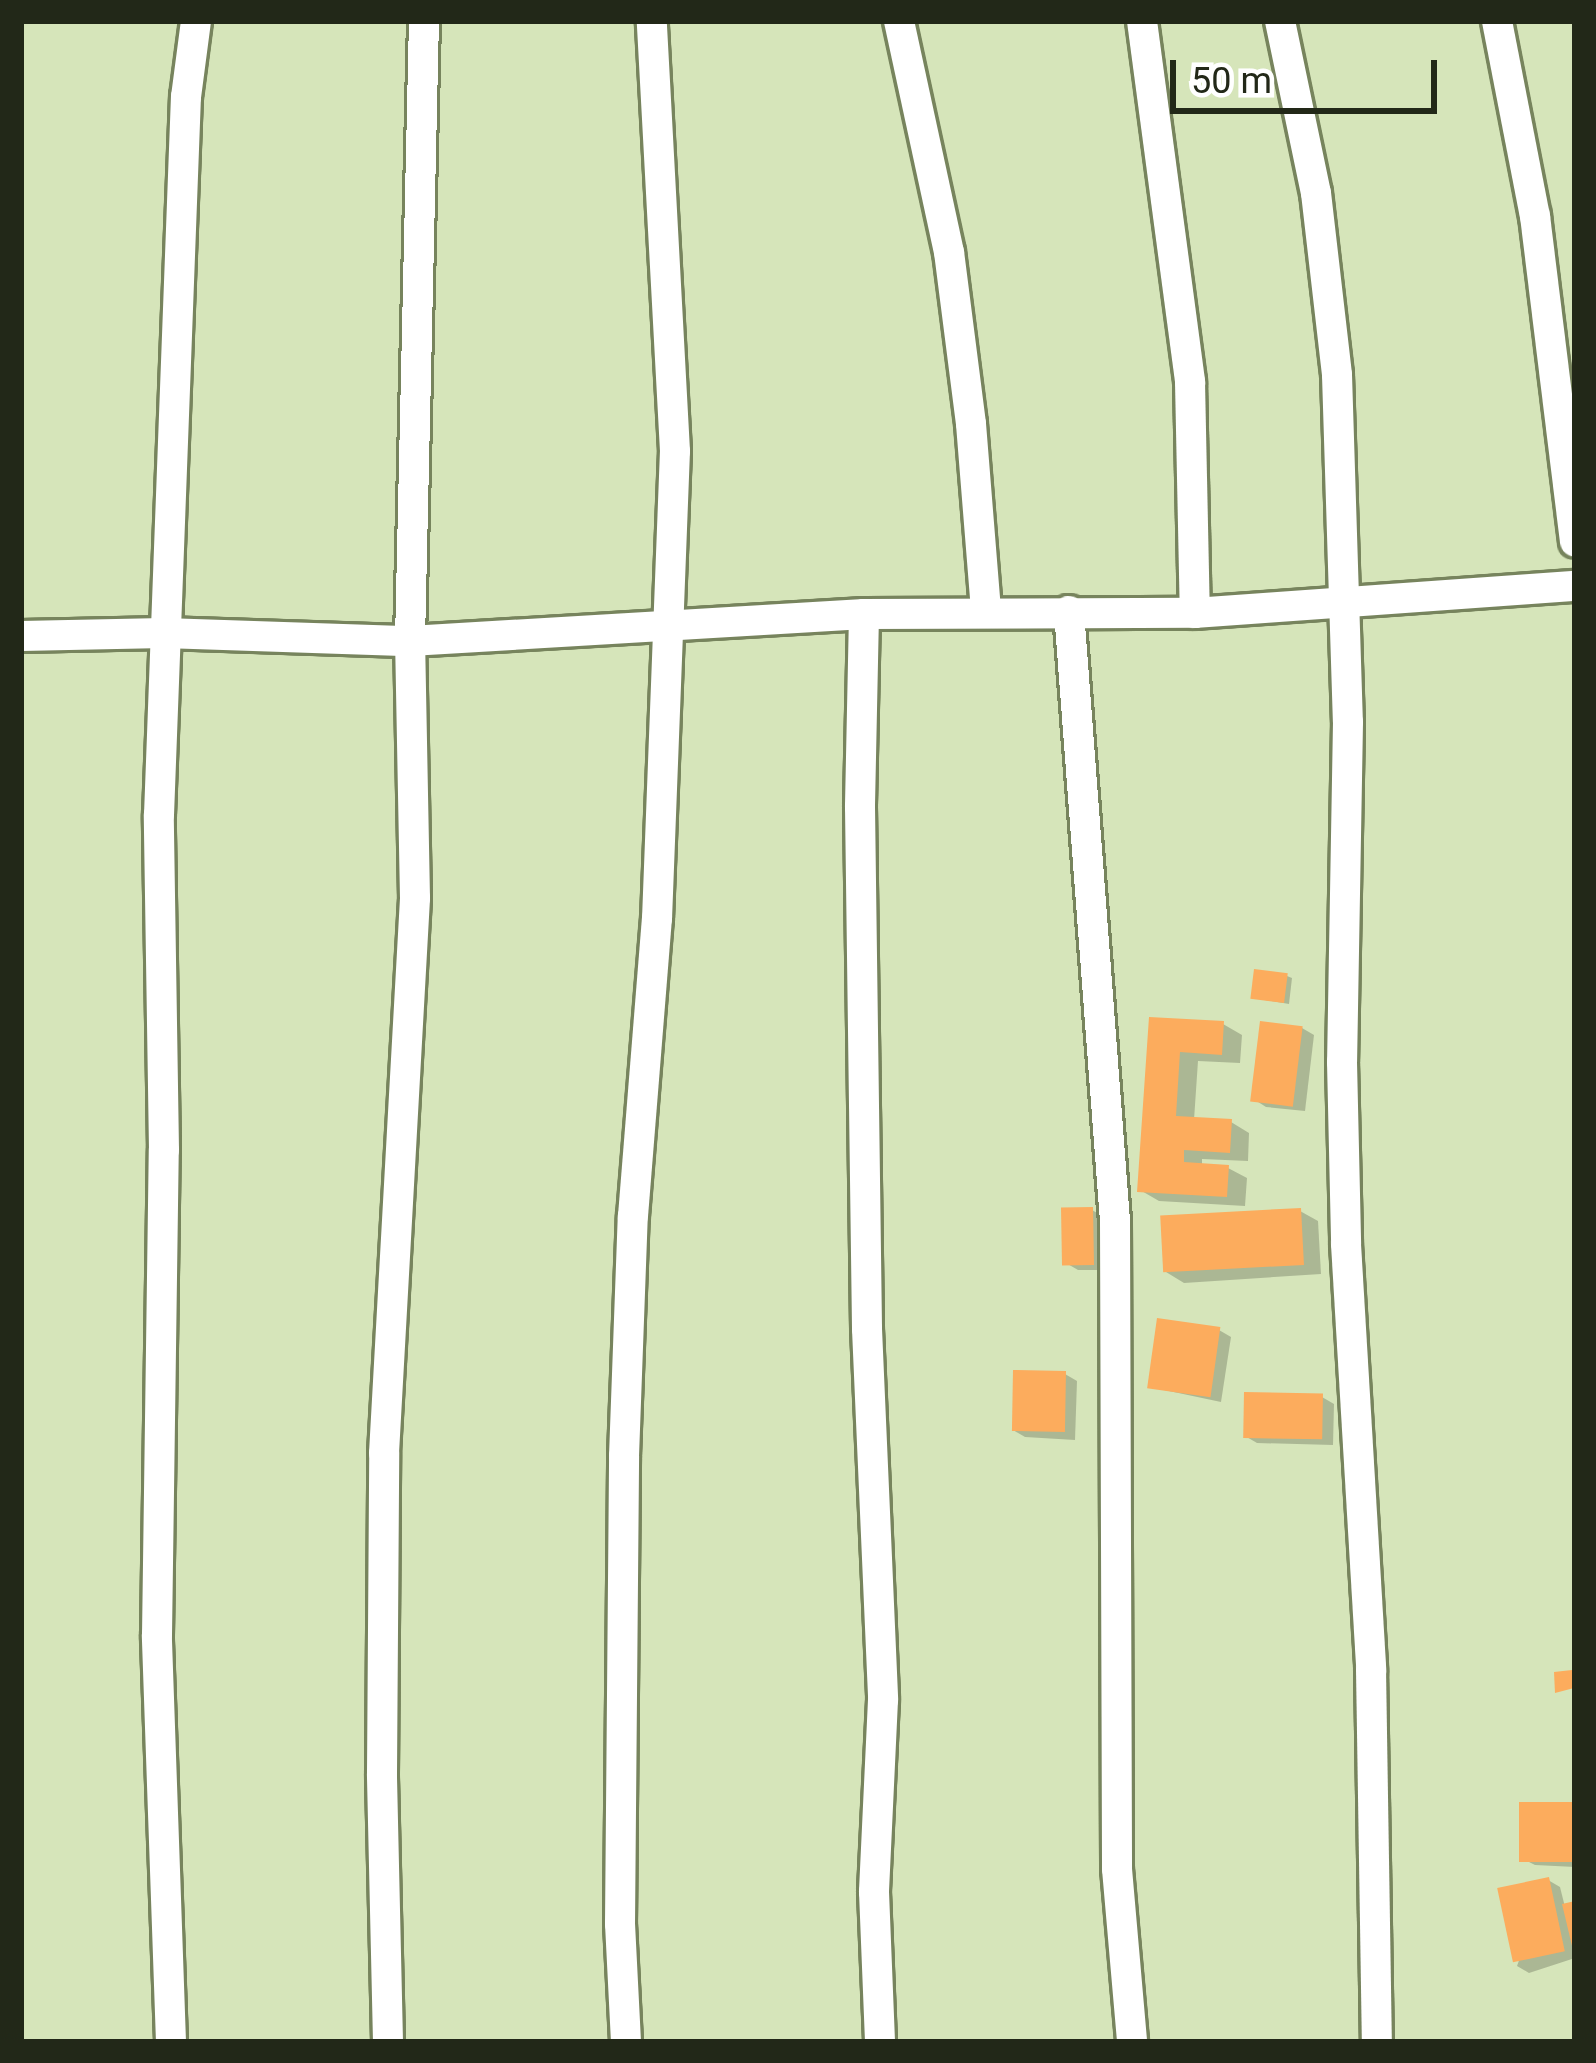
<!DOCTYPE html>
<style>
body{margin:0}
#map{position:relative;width:1596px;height:2063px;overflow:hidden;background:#d6e5ba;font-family:Roboto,sans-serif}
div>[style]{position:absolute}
.shadow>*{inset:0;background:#0003}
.building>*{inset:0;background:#fcac5d;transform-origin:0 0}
.roads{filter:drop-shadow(3px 0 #77845d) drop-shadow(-3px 0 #77845d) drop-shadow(0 3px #77845d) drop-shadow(0 -3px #77845d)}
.minor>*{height:30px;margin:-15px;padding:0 15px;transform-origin:15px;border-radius:15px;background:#fff}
span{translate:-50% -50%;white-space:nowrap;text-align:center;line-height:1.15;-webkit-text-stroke:10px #fff;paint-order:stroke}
.frame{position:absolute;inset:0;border:24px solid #222818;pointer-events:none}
.scale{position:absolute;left:1170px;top:60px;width:267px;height:54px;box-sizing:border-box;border:6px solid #222818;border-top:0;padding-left:15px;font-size:36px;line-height:42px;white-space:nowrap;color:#222818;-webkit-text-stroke:9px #fff;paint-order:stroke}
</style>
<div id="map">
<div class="shadow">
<i style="clip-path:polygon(1287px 976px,1292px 978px,1289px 1004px,1253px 998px)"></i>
<i style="clip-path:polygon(1152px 1020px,1223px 1024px,1242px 1035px,1240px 1063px,1198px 1061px,1194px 1120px,1231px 1122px,1249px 1133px,1248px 1161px,1202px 1159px,1202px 1166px,1228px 1168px,1247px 1178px,1245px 1206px,1159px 1201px,1140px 1190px)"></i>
<i style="clip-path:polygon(1302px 1028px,1314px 1035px,1305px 1111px,1266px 1107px,1255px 1100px)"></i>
<i style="clip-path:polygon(1092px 1210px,1104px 1217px,1105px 1270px,1078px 1270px,1066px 1263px)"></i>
<i style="clip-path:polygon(1300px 1211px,1318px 1221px,1321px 1274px,1184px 1283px,1166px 1272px)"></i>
<i style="clip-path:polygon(1219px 1330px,1231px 1337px,1221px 1402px,1150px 1387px)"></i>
<i style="clip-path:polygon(1065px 1374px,1077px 1381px,1075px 1440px,1025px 1437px,1013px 1430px)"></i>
<i style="clip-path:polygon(1322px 1397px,1334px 1404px,1333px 1445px,1257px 1443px,1245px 1436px)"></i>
<i style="clip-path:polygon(1575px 1805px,1575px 1867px,1535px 1865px,1523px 1859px)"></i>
<i style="clip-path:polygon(1548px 1880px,1560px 1887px,1565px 1907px,1575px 1904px,1575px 1958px,1529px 1973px,1517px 1966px)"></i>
</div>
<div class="building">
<i style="left:1254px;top:969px;width:34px;height:30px;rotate:7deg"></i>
<i style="clip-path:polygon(1149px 1017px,1224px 1021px,1222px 1055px,1180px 1052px,1176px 1116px,1232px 1119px,1230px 1153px,1184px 1150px,1184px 1162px,1229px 1165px,1227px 1197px,1137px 1192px)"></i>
<i style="left:1260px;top:1021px;width:43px;height:81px;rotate:7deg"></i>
<i style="left:1093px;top:1207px;width:58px;height:32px;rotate:89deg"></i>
<i style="left:1301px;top:1208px;width:57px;height:141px;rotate:87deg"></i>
<i style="left:1157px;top:1318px;width:64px;height:71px;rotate:8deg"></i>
<i style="left:1013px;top:1370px;width:53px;height:61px;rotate:1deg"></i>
<i style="left:1244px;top:1392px;width:79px;height:46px;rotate:1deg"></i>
<i style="clip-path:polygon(1572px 1670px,1574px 1688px,1555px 1693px,1554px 1672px)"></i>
<i style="left:1575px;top:1802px;width:60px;height:56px;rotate:90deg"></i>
<i style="left:1549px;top:1877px;width:76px;height:53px;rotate:78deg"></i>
<i style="clip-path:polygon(1575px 1901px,1575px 1950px,1573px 1950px,1562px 1904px)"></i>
</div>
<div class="roads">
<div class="minor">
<i style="left:899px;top:21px;width:236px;rotate:77.8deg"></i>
<i style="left:949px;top:252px;width:173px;rotate:82.7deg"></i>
<i style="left:971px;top:424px;width:189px;rotate:85.4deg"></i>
<i style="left:1142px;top:21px;width:364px;rotate:82.4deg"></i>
<i style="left:1190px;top:382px;width:231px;rotate:88.8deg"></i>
<i style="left:1280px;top:21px;width:176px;rotate:78.2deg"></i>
<i style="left:1316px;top:193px;width:183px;rotate:83.4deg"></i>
<i style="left:1337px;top:375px;width:347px;rotate:88.2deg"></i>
<i style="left:1348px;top:722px;width:340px;rotate:91deg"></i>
<i style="left:1342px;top:1062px;width:182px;rotate:88.7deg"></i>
<i style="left:1346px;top:1244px;width:426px;rotate:86.6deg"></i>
<i style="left:1371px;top:1669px;width:373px;rotate:89.1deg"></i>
<i style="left:1497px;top:21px;width:199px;rotate:79deg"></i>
<i style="left:1535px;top:216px;width:328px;rotate:83deg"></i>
<i style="left:1069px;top:611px;width:613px;rotate:85.69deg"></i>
<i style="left:1115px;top:1222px;width:647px;rotate:89.82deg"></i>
<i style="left:1117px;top:1869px;width:174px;rotate:85deg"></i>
<i style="left:864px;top:614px;width:193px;rotate:91.2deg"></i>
<i style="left:860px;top:807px;width:522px;rotate:89.23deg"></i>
<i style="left:867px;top:1329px;width:371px;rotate:87.5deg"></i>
<i style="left:883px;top:1700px;width:192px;rotate:92.7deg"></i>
<i style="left:874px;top:1892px;width:150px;rotate:87.7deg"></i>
<i style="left:21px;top:636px;width:143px;rotate:-1.2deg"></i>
<i style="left:164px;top:633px;width:246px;rotate:1.9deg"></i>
<i style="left:410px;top:641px;width:455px;rotate:-3.4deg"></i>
<i style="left:864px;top:614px;width:331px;rotate:-0.2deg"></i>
<i style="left:1195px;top:613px;width:381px;rotate:-4.1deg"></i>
<i style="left:171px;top:2042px;width:407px;rotate:-92deg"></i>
<i style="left:157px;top:1635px;width:485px;rotate:-89.2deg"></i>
<i style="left:164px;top:1150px;width:335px;rotate:-90.9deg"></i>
<i style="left:159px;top:815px;width:719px;rotate:-87.85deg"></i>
<i style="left:186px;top:97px;width:77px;rotate:-82.5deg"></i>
<i style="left:388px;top:2042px;width:268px;rotate:-91.3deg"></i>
<i style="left:382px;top:1774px;width:321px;rotate:-89.6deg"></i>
<i style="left:384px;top:1453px;width:556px;rotate:-86.8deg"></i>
<i style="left:415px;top:898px;width:257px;rotate:-91.1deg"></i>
<i style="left:410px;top:641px;width:620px;rotate:-88.71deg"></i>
<i style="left:626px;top:2042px;width:118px;rotate:-92.9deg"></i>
<i style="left:620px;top:1924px;width:468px;rotate:-89.5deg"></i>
<i style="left:624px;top:1456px;width:240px;rotate:-87.9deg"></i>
<i style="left:633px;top:1216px;width:298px;rotate:-85.4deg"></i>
<i style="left:657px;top:919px;width:468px;rotate:-87.8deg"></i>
<i style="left:675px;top:451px;width:431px;rotate:-93.1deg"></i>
</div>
</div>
<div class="frame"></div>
<div class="scale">50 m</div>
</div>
